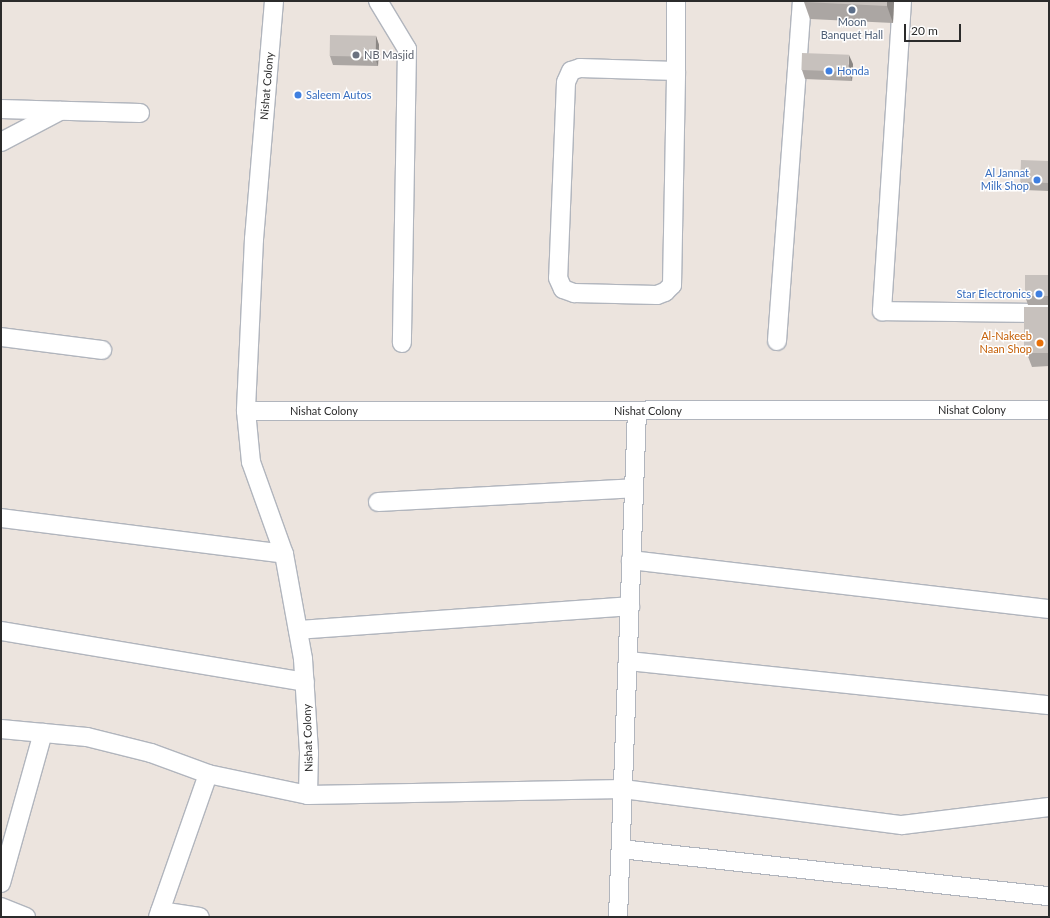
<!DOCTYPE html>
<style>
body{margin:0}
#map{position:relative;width:1050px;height:918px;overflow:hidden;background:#ece4de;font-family:Lato,sans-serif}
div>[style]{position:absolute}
.roads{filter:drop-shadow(1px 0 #b1b5bd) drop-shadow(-1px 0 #b1b5bd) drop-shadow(0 1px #b1b5bd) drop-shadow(0 -1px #b1b5bd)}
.minor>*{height:18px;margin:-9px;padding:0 9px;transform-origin:9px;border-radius:9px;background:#fff}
.wall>*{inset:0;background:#aba6a3}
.shaded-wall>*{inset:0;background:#8b8784}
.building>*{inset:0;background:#c7c1bd;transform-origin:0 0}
.dots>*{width:11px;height:11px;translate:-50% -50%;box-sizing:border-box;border:2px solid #fff;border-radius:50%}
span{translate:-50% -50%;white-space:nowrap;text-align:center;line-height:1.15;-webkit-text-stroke:3px #fff;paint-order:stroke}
.service-label{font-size:11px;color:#4e5e75}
.worship-label{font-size:11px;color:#5b616d}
.left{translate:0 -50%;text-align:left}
.shop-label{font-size:11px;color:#366cbe}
.right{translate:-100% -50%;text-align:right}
.street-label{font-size:11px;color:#2b2b2b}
.food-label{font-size:11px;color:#c56008}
.frame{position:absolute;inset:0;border:2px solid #2b2b2b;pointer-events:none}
.scale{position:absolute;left:904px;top:24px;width:57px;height:18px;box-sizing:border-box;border:2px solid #2b2b2b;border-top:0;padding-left:5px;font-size:12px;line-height:14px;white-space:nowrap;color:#2b2b2b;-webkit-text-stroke:3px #fff;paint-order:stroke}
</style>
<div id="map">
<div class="roads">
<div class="minor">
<i style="left:274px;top:1px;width:239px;rotate:94.8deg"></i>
<i style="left:254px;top:239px;width:172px;rotate:92.7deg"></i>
<i style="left:246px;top:411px;width:51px;rotate:84.4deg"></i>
<i style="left:251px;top:462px;width:98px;rotate:70.3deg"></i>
<i style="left:284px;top:554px;width:107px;rotate:79.7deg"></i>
<i style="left:303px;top:659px;width:94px;rotate:86.3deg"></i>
<i style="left:309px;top:753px;width:42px;rotate:91.4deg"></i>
<i style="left:378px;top:1px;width:56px;rotate:58.9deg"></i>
<i style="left:407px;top:49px;width:294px;rotate:91deg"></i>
<i style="left:902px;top:1px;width:311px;rotate:93.7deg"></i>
<i style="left:882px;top:311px;width:167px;rotate:0.7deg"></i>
<i style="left:676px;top:71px;width:96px;rotate:-178.2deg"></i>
<i style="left:580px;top:68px;width:9px;rotate:162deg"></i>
<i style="left:571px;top:71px;width:12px;rotate:114deg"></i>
<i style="left:566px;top:82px;width:196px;rotate:92.3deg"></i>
<i style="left:558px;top:278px;width:12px;rotate:66deg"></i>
<i style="left:563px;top:289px;width:12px;rotate:20deg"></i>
<i style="left:574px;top:293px;width:83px;rotate:1.4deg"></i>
<i style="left:657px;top:295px;width:9px;rotate:-21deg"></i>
<i style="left:665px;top:292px;width:10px;rotate:-45deg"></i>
<i style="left:672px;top:285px;width:214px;rotate:-88.9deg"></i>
<i style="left:676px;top:71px;width:70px;rotate:-90deg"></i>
<i style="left:1px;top:109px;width:139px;rotate:1.6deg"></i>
<i style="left:1px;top:142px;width:67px;rotate:-27.7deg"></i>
<i style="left:1px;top:337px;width:102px;rotate:7.3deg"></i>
<i style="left:777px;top:341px;width:341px;rotate:-85.8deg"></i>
<i style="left:246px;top:411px;width:803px;rotate:-0.07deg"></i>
<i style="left:378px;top:502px;width:256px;rotate:-3.1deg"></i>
<i style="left:1px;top:518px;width:285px;rotate:7.2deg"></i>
<i style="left:631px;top:560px;width:421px;rotate:6.7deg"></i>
<i style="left:298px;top:630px;width:333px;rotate:-4.1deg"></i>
<i style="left:1px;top:631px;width:308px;rotate:9.5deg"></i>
<i style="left:628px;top:661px;width:423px;rotate:6deg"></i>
<i style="left:1px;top:729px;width:86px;rotate:5.3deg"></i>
<i style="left:87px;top:737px;width:66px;rotate:14deg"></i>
<i style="left:151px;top:753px;width:61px;rotate:20.2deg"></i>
<i style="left:208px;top:774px;width:102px;rotate:11.9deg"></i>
<i style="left:308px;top:795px;width:315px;rotate:-1.1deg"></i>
<i style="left:623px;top:789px;width:281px;rotate:7.4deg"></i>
<i style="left:902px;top:825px;width:148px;rotate:-7deg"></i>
<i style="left:621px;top:849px;width:431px;rotate:6.3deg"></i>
<i style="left:1px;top:883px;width:156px;rotate:-74.4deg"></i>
<i style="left:1px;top:907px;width:27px;rotate:22deg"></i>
<i style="left:160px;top:911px;width:40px;rotate:8.5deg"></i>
<i style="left:158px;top:917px;width:151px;rotate:-70.7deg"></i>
<i style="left:618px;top:917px;width:506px;rotate:-87.85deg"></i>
</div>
</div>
<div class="wall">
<i style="clip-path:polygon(894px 1px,893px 23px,810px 19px,804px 2px)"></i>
<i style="clip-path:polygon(376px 36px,379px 45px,378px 66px,333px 65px,330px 56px)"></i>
<i style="clip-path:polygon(853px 64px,852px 81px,805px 79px,802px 70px)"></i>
<i style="clip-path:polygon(1049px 161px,1049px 191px,1024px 190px,1021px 182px)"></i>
<i style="clip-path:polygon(1049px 275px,1049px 305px,1028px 305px,1025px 296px)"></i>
<i style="clip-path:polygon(1049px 307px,1049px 366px,1032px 367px,1027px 354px)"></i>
</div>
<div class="shaded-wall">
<i style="clip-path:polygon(887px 1px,894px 1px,893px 23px,887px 6px)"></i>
<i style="clip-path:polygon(376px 36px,379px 45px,378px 66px,375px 58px)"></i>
<i style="clip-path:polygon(849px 55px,853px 64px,852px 81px,849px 72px)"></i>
</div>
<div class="building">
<i style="clip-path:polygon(804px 1px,887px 1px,887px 6px,804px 2px)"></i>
<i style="left:330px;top:35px;width:46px;height:21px;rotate:1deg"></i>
<i style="left:802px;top:53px;width:47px;height:17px;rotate:2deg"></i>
<i style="left:1021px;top:160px;width:28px;height:22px;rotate:2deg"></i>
<i style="left:1025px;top:275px;width:24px;height:21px"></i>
<i style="left:1049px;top:307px;width:46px;height:25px;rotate:90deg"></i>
</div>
<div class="dots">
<i style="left:852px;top:10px;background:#5c6f8a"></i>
<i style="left:356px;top:55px;background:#6b7280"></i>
<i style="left:829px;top:71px;background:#3f7fe0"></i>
<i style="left:298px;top:95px;background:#3f7fe0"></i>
<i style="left:1037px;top:180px;background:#3f7fe0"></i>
<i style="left:1039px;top:294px;background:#3f7fe0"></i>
<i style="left:1040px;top:343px;background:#e8710a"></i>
</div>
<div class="service-label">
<span style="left:852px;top:29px">Moon<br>Banquet Hall</span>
</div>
<div class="worship-label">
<span class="left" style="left:364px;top:55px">NB Masjid</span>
</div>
<div class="shop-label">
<span class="left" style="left:837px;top:71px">Honda</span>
<span class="left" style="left:306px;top:95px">Saleem Autos</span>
<span class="right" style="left:1029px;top:180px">Al Jannat<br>Milk Shop</span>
<span class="right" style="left:1031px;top:294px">Star Electronics</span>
</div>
<div class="street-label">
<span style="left:267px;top:86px;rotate:-85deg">Nishat Colony</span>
<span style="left:972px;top:410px">Nishat Colony</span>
<span style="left:324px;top:411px">Nishat Colony</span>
<span style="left:648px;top:411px">Nishat Colony</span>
<span style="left:308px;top:738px;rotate:-92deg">Nishat Colony</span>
</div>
<div class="food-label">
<span class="right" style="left:1032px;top:343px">Al-Nakeeb<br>Naan Shop</span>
</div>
<div class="frame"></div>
<div class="scale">20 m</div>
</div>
